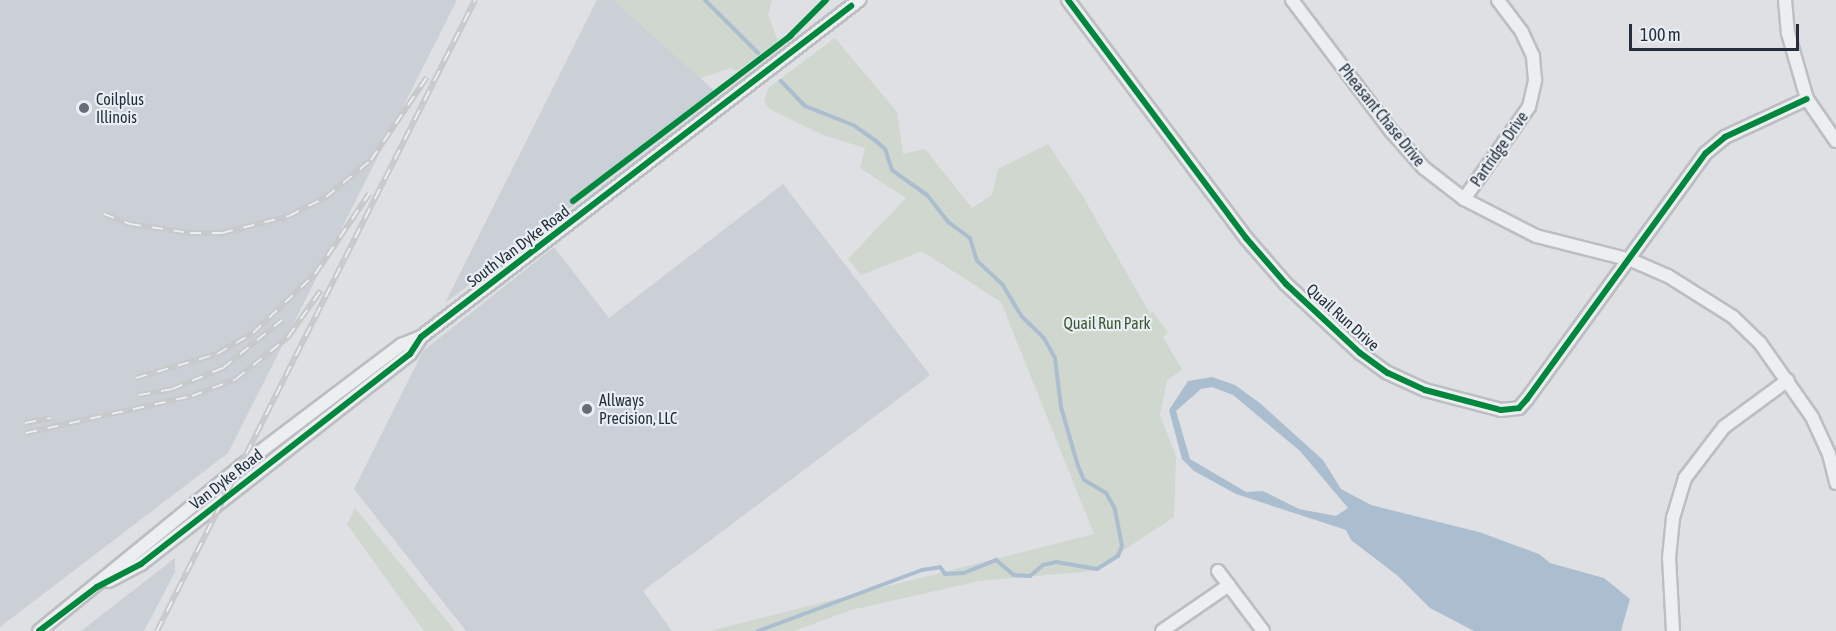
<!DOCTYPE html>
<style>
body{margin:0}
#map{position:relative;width:1836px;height:631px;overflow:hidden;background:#dee0e3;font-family:"Asap Condensed",sans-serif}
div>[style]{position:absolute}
.built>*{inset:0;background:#cbd0d7}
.green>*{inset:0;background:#cfd7ce}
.water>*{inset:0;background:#abbecf}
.stream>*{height:4px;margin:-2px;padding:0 2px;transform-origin:2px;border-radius:2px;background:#abbecf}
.roads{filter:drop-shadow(2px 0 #bcbec1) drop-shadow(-2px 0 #bcbec1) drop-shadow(0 2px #bcbec1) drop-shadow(0 -2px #bcbec1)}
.minor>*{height:12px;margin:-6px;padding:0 6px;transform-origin:6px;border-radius:6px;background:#edeef0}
.rail>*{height:6px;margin-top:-3px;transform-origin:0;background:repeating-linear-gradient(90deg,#eaeff4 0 11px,#c7c9cb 0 22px);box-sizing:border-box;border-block:2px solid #c7c9cb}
.cycleway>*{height:6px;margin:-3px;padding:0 3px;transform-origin:3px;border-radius:3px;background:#00873e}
.dots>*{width:16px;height:16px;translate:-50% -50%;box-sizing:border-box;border:3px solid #eaeff4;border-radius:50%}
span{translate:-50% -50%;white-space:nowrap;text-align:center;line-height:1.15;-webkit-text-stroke:4.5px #eaeff4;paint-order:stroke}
.poi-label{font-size:16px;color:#252f3c}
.left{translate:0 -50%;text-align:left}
.street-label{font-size:16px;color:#252f3c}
.park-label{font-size:16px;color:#3c5833}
.scale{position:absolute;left:1629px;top:24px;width:170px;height:27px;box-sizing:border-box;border:3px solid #252f3c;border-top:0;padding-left:8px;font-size:18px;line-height:21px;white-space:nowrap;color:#252f3c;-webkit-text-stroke:4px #eaeff4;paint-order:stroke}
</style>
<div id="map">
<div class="built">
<i style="clip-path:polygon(0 0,457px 0,228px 453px,0 627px)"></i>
<i style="clip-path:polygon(597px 0,614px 0,719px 95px,445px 303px)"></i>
<i style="clip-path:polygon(783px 184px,930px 375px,643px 591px,672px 631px,466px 631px,354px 489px,423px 351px,554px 247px,609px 318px)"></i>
<i style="clip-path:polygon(175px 558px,175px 572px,144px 631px,81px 631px)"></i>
</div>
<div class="green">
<i style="clip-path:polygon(614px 0,772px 0,768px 15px,778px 41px,737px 71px,731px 68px,700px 78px)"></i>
<i style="clip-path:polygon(835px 38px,897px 112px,903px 154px,925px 149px,972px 208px,992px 195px,998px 169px,1048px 144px,1082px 195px,1150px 314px,1153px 312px,1168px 333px,1163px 337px,1182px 370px,1167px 380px,1160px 415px,1176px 456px,1174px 517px,1092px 571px,979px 581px,851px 610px,794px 631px,710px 631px,1094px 534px,1001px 302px,922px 251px,861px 275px,848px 259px,906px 198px,860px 168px,865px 148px,823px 135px,769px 109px,764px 101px,768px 88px)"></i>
<i style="clip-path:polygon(355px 508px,455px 631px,424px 631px,347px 524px)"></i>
</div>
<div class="water">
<i style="clip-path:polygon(evenodd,1212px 377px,1235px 385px,1261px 404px,1323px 460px,1341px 489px,1371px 505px,1479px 532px,1539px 554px,1550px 563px,1604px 578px,1630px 599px,1621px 631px,1474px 631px,1430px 608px,1398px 576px,1351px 540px,1346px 530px,1236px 494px,1194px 471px,1182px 459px,1169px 410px,1188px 381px,1212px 377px,1212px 387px,1233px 395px,1300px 451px,1348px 508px,1336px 516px,1299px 509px,1263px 491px,1246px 492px,1190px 459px,1176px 411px,1201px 389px,1212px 387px)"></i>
</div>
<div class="stream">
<i style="left:705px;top:0;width:75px;rotate:45deg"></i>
<i style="left:758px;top:631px;width:175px;rotate:-20.4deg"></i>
<i style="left:922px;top:570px;width:18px;rotate:-9deg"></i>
<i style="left:940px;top:567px;width:9px;rotate:54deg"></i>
<i style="left:945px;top:574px;width:19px;rotate:-3deg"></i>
<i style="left:964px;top:573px;width:35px;rotate:-22deg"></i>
<i style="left:996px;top:560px;width:23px;rotate:40deg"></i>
<i style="left:1014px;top:575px;width:16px;rotate:4deg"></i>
<i style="left:1030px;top:576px;width:17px;rotate:-40deg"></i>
<i style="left:1043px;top:565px;width:13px;rotate:-13deg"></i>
<i style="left:1056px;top:562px;width:42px;rotate:9.7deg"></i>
<i style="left:1097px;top:569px;width:25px;rotate:-32deg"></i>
<i style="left:1118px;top:556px;width:11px;rotate:-68deg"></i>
<i style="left:1122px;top:546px;width:38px;rotate:-101deg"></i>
<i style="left:1115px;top:509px;width:18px;rotate:-119deg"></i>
<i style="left:1106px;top:493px;width:26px;rotate:-149deg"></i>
<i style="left:1084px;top:480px;width:15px;rotate:-113deg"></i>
<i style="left:1078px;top:466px;width:61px;rotate:-106.1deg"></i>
<i style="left:1061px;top:407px;width:49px;rotate:-97deg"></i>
<i style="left:1055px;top:358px;width:23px;rotate:-119deg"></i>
<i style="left:1044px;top:338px;width:30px;rotate:-136deg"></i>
<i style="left:1022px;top:317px;width:37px;rotate:-121deg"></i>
<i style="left:1003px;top:285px;width:35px;rotate:-137deg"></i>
<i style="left:977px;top:261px;width:24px;rotate:-107deg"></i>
<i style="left:970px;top:238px;width:26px;rotate:-144deg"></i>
<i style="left:949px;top:223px;width:36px;rotate:-128deg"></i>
<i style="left:927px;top:195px;width:43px;rotate:-144.5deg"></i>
<i style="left:892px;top:170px;width:22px;rotate:-108deg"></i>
<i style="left:885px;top:149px;width:12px;rotate:-138deg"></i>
<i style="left:876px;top:141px;width:28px;rotate:-145deg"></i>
<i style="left:853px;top:125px;width:52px;rotate:-158.4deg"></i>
<i style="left:805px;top:106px;width:35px;rotate:-134deg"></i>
</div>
<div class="roads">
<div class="minor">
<i style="left:1068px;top:0;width:297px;rotate:53.2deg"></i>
<i style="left:1246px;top:238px;width:61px;rotate:49deg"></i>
<i style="left:1286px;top:284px;width:101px;rotate:43deg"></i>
<i style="left:1360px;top:353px;width:34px;rotate:36deg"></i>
<i style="left:1388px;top:373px;width:41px;rotate:24.7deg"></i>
<i style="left:1425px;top:390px;width:79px;rotate:14.7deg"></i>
<i style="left:1501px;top:410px;width:18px;rotate:-6deg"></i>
<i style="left:1519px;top:408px;width:12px;rotate:-48deg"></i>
<i style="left:1527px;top:399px;width:304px;rotate:-54deg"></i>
<i style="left:1706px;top:153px;width:25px;rotate:-40deg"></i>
<i style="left:1725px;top:137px;width:90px;rotate:-24.9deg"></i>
<i style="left:1292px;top:0;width:166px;rotate:52.9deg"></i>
<i style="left:1392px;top:132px;width:48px;rotate:48.4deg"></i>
<i style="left:1424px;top:168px;width:51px;rotate:37.8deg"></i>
<i style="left:1464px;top:199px;width:81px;rotate:27.2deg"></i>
<i style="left:1536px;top:236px;width:98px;rotate:14.2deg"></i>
<i style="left:1631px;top:260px;width:40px;rotate:23.4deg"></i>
<i style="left:1668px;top:276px;width:77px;rotate:32.2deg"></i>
<i style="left:1733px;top:317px;width:37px;rotate:44deg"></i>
<i style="left:1760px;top:343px;width:90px;rotate:54.9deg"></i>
<i style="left:1812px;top:417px;width:41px;rotate:65.3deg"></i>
<i style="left:1829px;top:454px;width:30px;rotate:76deg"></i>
<i style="left:1785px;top:0;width:33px;rotate:85deg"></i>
<i style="left:1788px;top:33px;width:69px;rotate:73.9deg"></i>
<i style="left:1807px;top:99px;width:51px;rotate:55.4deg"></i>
<i style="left:1464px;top:199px;width:113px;rotate:-54.8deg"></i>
<i style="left:1529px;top:107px;width:28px;rotate:-77deg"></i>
<i style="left:1535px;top:80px;width:24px;rotate:-95deg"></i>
<i style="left:1533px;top:56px;width:26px;rotate:-115deg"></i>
<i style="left:1522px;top:32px;width:40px;rotate:-127deg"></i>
<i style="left:1218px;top:571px;width:75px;rotate:53.1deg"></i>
<i style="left:109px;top:581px;width:36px;rotate:-28deg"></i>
<i style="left:141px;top:564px;width:341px;rotate:-38deg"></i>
<i style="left:410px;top:354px;width:20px;rotate:-57deg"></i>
<i style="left:39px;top:631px;width:261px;rotate:-39.2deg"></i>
<i style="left:241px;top:466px;width:201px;rotate:-37.1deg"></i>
<i style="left:401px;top:345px;width:22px;rotate:-22deg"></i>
<i style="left:421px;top:337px;width:553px;rotate:-37.57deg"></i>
<i style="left:1162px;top:631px;width:81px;rotate:-34.5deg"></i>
<i style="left:1673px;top:631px;width:73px;rotate:-93.1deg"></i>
<i style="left:1669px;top:558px;width:40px;rotate:-84.3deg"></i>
<i style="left:1673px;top:518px;width:42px;rotate:-73.3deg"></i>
<i style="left:1685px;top:478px;width:64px;rotate:-52.6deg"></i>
<i style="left:1724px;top:427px;width:79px;rotate:-36.3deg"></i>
</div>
</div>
<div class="rail">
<i style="left:104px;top:214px;width:28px;rotate:21deg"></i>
<i style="left:130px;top:224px;width:61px;rotate:8.5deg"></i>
<i style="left:190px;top:233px;width:32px"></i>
<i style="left:222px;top:233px;width:69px;rotate:-14.2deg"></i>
<i style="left:289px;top:216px;width:42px;rotate:-27.2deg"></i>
<i style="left:326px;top:197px;width:58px;rotate:-39.4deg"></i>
<i style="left:371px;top:160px;width:100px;rotate:-56deg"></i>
<i style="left:136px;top:378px;width:84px;rotate:-16.5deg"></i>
<i style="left:217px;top:354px;width:42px;rotate:-30.3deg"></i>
<i style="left:253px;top:333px;width:86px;rotate:-43.6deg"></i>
<i style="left:315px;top:274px;width:97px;rotate:-56deg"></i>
<i style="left:139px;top:395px;width:34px;rotate:-10deg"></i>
<i style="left:172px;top:389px;width:55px;rotate:-22.4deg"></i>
<i style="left:223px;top:368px;width:76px;rotate:-39.1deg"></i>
<i style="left:25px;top:423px;width:26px;rotate:-11deg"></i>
<i style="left:26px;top:433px;width:170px;rotate:-12.6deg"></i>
<i style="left:192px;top:396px;width:47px;rotate:-21.1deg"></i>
<i style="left:236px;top:379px;width:67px;rotate:-38.9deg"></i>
<i style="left:288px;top:337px;width:57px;rotate:-54.9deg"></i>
<i style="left:157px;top:631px;width:707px;rotate:-63.25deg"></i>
</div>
<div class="cycleway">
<i style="left:1068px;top:0;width:297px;rotate:53.2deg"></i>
<i style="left:1246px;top:238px;width:61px;rotate:49deg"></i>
<i style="left:1286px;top:284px;width:101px;rotate:43deg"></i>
<i style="left:1360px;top:353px;width:34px;rotate:36deg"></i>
<i style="left:1388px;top:373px;width:41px;rotate:24.7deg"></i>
<i style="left:1425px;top:390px;width:79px;rotate:14.7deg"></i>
<i style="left:1501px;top:410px;width:18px;rotate:-6deg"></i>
<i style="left:1519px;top:408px;width:12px;rotate:-48deg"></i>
<i style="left:1527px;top:399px;width:304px;rotate:-54deg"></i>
<i style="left:1706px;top:153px;width:25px;rotate:-40deg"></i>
<i style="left:1725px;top:137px;width:90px;rotate:-24.9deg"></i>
<i style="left:573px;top:201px;width:273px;rotate:-37.2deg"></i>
<i style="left:790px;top:36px;width:51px;rotate:-45deg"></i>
<i style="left:39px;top:631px;width:73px;rotate:-37.2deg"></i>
<i style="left:97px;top:587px;width:50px;rotate:-27.6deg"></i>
<i style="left:141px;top:564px;width:341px;rotate:-38deg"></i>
<i style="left:410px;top:354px;width:20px;rotate:-57deg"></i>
<i style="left:421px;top:337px;width:543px;rotate:-37.59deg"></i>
</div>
<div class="dots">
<i style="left:84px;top:108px;background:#666d76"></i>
<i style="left:587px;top:409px;background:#666d76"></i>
</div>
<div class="poi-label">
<span class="left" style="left:96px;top:108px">Coilplus<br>Illinois</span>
<span class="left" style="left:599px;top:409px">Allways<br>Precision, LLC</span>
</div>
<div class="street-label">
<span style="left:1382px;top:115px;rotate:51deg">Pheasant Chase Drive</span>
<span style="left:1499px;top:149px;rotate:-55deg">Partridge Drive</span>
<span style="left:518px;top:246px;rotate:-37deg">South Van Dyke Road</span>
<span style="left:1343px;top:317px;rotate:42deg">Quail Run Drive</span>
<span style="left:226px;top:479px;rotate:-38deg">Van Dyke Road</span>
</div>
<div class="park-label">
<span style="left:1107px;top:323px">Quail Run Park</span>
</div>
<div class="scale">100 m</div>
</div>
